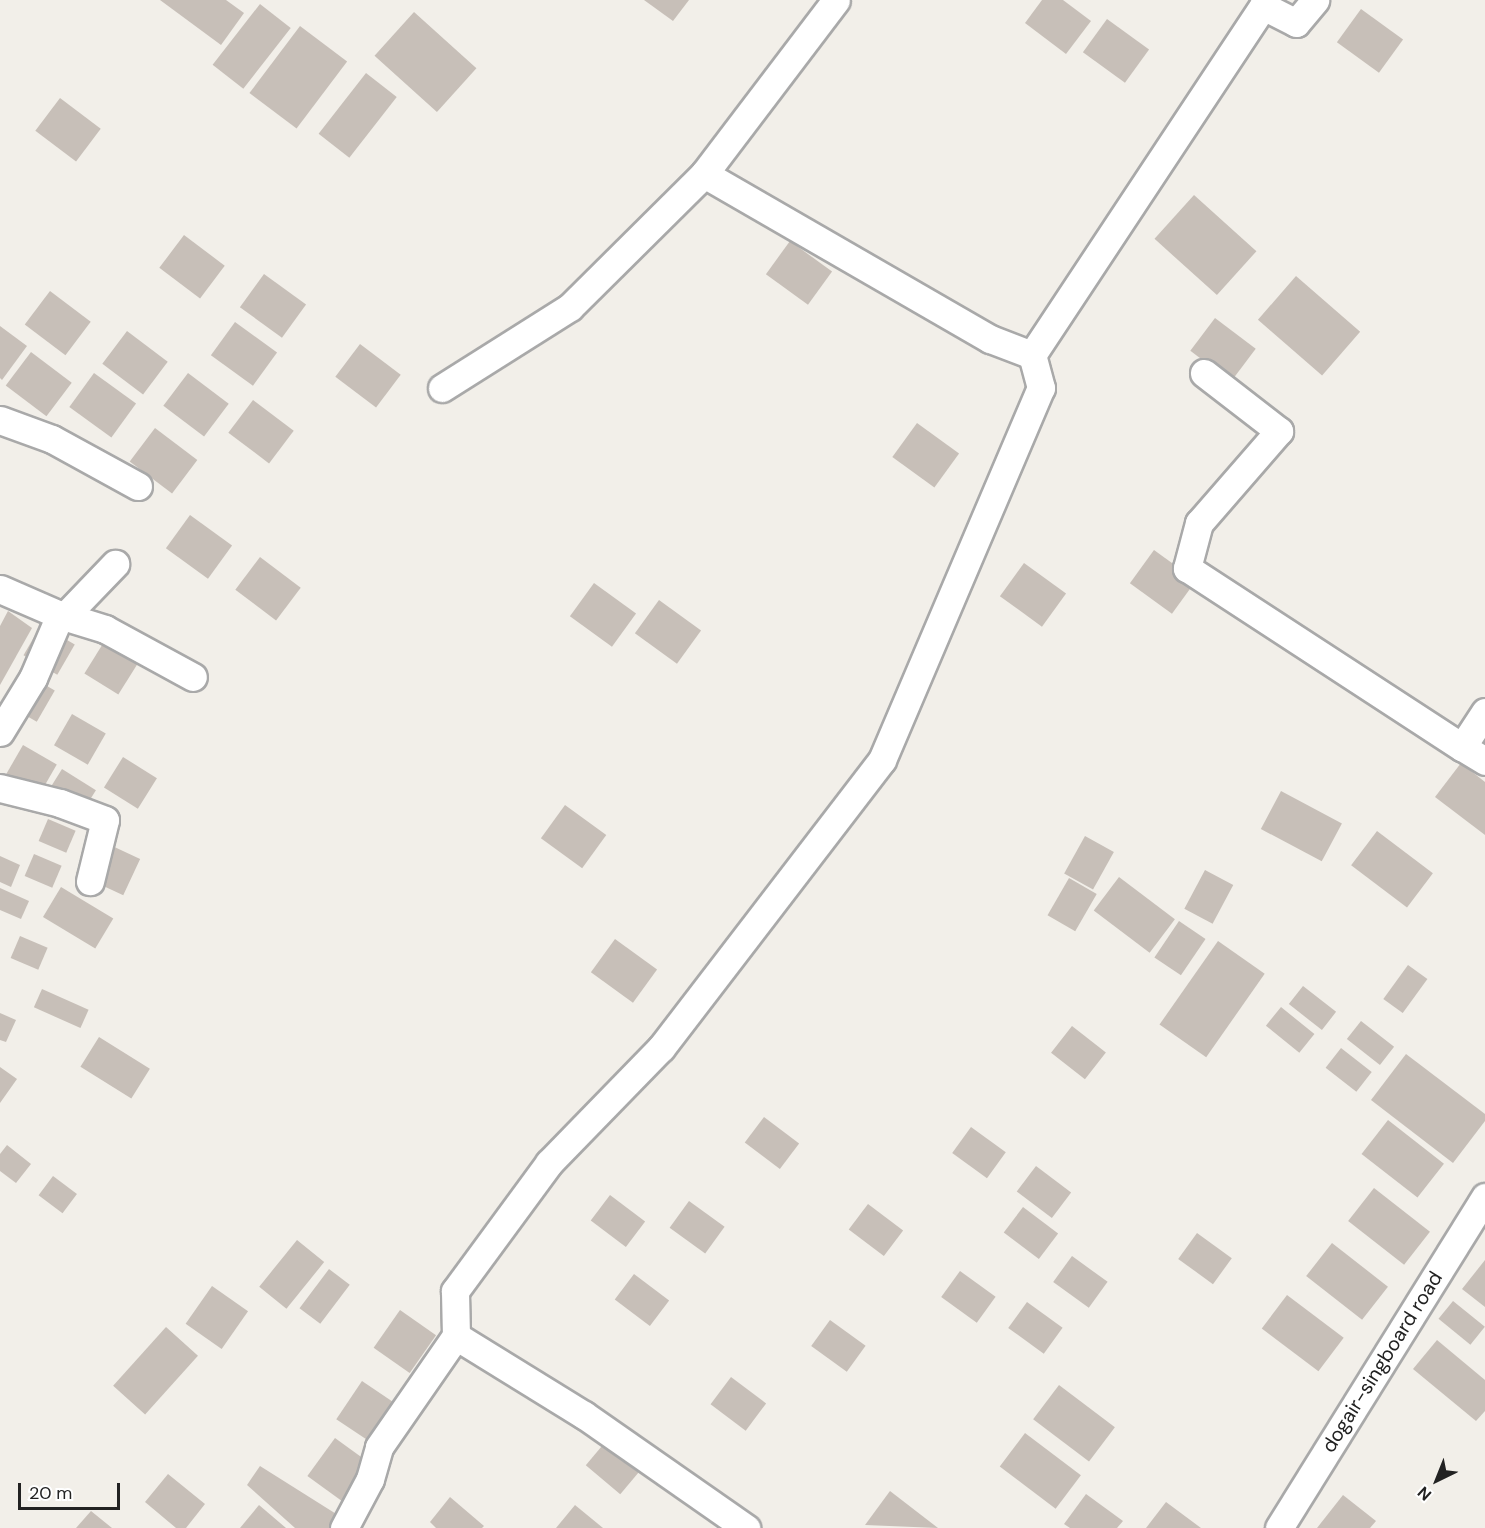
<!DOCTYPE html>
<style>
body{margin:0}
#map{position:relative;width:1485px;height:1528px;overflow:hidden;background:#f2efe9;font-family:"DM Sans",sans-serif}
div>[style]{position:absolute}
.building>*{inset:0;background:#c7bfb8;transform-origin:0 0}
.roads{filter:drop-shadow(2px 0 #a9a9a9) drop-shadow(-2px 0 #a9a9a9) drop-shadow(0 2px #a9a9a9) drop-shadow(0 -2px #a9a9a9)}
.street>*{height:27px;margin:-13.5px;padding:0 13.5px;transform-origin:13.5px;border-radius:13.5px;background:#fff}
span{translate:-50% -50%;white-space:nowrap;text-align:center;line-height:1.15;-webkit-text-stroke:4.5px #fff;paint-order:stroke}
.street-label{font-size:20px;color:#222}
.north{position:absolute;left:1407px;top:1450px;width:60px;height:60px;-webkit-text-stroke:4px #fff;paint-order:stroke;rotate:223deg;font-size:16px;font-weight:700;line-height:24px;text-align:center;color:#222}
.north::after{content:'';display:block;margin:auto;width:21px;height:27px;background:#222;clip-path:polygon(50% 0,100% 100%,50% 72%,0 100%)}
.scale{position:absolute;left:18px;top:1483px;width:102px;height:27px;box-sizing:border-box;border:3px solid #222;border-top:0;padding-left:8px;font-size:18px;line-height:21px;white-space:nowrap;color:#222;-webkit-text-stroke:4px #fff;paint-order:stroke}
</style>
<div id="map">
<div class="building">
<i style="clip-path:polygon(160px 0,226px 0,244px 13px,221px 45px)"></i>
<i style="clip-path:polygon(644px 0,689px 0,673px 21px)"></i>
<i style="clip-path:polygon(1042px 0,1063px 0,1091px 21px,1066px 54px,1025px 23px)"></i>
<i style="left:260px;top:4px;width:39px;height:77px;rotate:38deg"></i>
<i style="left:1361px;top:9px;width:52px;height:41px;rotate:36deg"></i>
<i style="left:414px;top:12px;width:84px;height:59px;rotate:42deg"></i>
<i style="left:1107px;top:19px;width:52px;height:41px;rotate:36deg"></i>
<i style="left:300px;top:26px;width:59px;height:84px;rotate:37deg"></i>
<i style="left:366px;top:73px;width:39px;height:77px;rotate:38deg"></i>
<i style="left:60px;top:98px;width:51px;height:41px;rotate:37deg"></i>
<i style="left:1194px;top:195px;width:84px;height:59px;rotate:42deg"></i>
<i style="left:184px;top:235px;width:51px;height:41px;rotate:37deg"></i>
<i style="left:790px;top:241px;width:52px;height:41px;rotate:36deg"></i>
<i style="left:264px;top:274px;width:52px;height:41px;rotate:36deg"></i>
<i style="left:1296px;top:276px;width:85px;height:58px;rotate:41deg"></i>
<i style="left:50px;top:291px;width:51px;height:42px;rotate:37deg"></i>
<i style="left:1215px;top:318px;width:51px;height:41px;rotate:37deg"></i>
<i style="left:235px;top:322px;width:52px;height:41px;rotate:36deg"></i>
<i style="clip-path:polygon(0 326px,27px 346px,2px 380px,0 378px)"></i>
<i style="left:127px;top:331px;width:51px;height:41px;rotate:37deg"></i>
<i style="left:360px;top:344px;width:51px;height:41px;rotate:37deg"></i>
<i style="left:31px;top:352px;width:51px;height:42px;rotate:37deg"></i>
<i style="left:94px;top:373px;width:52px;height:42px;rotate:36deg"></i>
<i style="left:188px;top:373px;width:51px;height:41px;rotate:37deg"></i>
<i style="left:253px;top:400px;width:51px;height:41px;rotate:37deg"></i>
<i style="left:917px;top:423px;width:52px;height:42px;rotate:36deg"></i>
<i style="left:155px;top:428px;width:53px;height:42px;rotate:37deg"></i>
<i style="left:190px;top:515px;width:52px;height:41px;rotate:36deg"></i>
<i style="left:1154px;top:550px;width:52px;height:41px;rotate:36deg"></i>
<i style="left:260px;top:557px;width:51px;height:41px;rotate:37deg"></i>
<i style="left:1024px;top:563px;width:52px;height:41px;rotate:36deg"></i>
<i style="left:594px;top:583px;width:52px;height:41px;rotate:36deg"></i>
<i style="left:659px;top:600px;width:52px;height:41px;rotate:36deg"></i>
<i style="clip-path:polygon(8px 611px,32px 628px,0 685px,0 626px)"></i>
<i style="left:41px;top:625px;width:39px;height:35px;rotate:30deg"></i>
<i style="left:104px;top:642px;width:40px;height:37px;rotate:32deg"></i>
<i style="left:21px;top:671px;width:39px;height:36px;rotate:30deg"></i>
<i style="left:72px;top:714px;width:39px;height:36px;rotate:30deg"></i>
<i style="left:23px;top:745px;width:39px;height:36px;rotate:30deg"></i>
<i style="left:123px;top:757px;width:40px;height:36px;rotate:32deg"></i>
<i style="clip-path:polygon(1461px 763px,1485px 782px,1485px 835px,1435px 797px)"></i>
<i style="left:62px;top:769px;width:40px;height:36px;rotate:32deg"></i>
<i style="left:1281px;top:791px;width:69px;height:43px;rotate:28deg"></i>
<i style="left:565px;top:805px;width:51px;height:41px;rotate:36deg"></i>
<i style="left:48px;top:819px;width:30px;height:24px;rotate:23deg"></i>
<i style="left:1377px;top:831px;width:70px;height:43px;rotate:37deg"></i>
<i style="left:1085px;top:836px;width:33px;height:43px;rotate:29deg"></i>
<i style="left:93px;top:837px;width:52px;height:40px;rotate:25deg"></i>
<i style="left:34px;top:854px;width:30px;height:24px;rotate:23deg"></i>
<i style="clip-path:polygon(0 856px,20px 865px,11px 887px,0 882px)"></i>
<i style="left:1205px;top:870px;width:32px;height:44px;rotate:28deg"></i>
<i style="left:1119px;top:877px;width:70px;height:42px;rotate:37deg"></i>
<i style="left:1069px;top:878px;width:32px;height:43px;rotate:30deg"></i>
<i style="left:61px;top:887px;width:61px;height:35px;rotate:31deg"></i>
<i style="clip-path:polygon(0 888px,29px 901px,21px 919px,0 910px)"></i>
<i style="left:1179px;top:921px;width:32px;height:44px;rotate:34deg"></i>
<i style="left:20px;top:936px;width:30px;height:24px;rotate:23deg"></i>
<i style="left:615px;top:939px;width:52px;height:41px;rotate:36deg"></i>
<i style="left:1218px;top:941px;width:57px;height:102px;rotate:35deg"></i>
<i style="left:1408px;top:965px;width:24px;height:42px;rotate:36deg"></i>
<i style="left:1303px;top:986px;width:42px;height:23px;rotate:38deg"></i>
<i style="left:42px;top:989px;width:51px;height:20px;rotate:24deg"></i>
<i style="left:1281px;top:1007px;width:43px;height:24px;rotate:39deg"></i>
<i style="clip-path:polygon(0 1013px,16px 1020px,6px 1042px,0 1040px)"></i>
<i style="left:1361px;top:1021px;width:42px;height:23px;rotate:38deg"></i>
<i style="left:1072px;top:1026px;width:43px;height:34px;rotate:38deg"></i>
<i style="left:99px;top:1037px;width:60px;height:35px;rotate:32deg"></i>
<i style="left:1341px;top:1048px;width:39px;height:25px;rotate:38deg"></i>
<i style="clip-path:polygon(1406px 1054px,1485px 1114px,1485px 1121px,1453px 1163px,1371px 1100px)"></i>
<i style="clip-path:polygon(0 1067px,17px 1079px,0 1103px)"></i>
<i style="left:764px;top:1117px;width:44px;height:32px;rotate:37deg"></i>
<i style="left:1388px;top:1120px;width:71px;height:43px;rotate:38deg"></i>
<i style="left:971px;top:1127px;width:43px;height:32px;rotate:36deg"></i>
<i style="clip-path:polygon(7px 1145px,31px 1164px,16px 1183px,0 1171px,0 1154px)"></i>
<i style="left:1036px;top:1166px;width:44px;height:32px;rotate:37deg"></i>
<i style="left:53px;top:1176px;width:30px;height:24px;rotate:37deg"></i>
<i style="left:1374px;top:1188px;width:71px;height:42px;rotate:38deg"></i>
<i style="left:610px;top:1195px;width:44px;height:32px;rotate:37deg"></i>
<i style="left:689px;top:1201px;width:44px;height:33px;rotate:36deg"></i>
<i style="left:868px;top:1204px;width:44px;height:32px;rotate:37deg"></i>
<i style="left:1023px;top:1207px;width:44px;height:32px;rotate:37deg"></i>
<i style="left:1197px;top:1233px;width:43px;height:32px;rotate:36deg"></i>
<i style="left:297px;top:1240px;width:35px;height:60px;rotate:39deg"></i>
<i style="left:1332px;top:1243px;width:71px;height:42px;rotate:38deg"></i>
<i style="left:1072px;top:1256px;width:44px;height:32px;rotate:36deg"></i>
<i style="clip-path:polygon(1485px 1260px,1485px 1307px,1462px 1289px)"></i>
<i style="left:329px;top:1269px;width:26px;height:49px;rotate:37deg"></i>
<i style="left:960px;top:1271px;width:44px;height:32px;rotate:36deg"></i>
<i style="left:634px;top:1274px;width:44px;height:32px;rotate:37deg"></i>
<i style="left:212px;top:1286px;width:44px;height:46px;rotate:35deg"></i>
<i style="left:1287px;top:1295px;width:71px;height:42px;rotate:37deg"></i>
<i style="left:1453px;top:1301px;width:41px;height:23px;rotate:39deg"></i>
<i style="left:1027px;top:1302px;width:44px;height:32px;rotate:36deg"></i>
<i style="left:400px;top:1310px;width:44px;height:46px;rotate:35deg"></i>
<i style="left:830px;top:1320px;width:44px;height:32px;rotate:36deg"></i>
<i style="left:166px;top:1327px;width:43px;height:79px;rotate:42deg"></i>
<i style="clip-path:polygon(1437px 1340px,1485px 1380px,1485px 1411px,1476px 1421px,1413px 1369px)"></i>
<i style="left:731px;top:1377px;width:44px;height:34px;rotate:37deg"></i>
<i style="left:362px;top:1381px;width:42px;height:46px;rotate:34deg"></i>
<i style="left:1059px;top:1385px;width:70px;height:43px;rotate:37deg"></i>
<i style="left:1025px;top:1433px;width:70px;height:42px;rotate:37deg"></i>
<i style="left:335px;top:1438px;width:43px;height:47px;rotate:36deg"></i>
<i style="left:607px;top:1440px;width:45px;height:33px;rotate:40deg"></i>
<i style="clip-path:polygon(260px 1466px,341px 1517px,336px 1528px,295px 1528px,247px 1485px)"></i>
<i style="clip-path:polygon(168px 1474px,205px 1504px,186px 1528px,176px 1528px,145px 1502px)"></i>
<i style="clip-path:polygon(890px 1491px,938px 1528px,865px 1525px)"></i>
<i style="clip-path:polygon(1086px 1494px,1123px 1521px,1117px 1528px,1070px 1528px,1064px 1524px)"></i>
<i style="clip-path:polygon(1343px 1495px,1376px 1521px,1370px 1528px,1317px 1528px)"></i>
<i style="clip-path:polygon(450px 1497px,484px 1526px,482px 1528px,436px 1528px,430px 1522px)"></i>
<i style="clip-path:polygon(1166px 1502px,1201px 1528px,1146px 1528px)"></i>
<i style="clip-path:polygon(259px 1505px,286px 1528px,240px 1528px)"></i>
<i style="clip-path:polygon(575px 1505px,603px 1528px,556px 1528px)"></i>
<i style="clip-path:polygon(91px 1511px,112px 1528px,76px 1528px)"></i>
</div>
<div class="roads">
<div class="street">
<i style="left:1032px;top:355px;width:419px;rotate:-56.5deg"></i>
<i style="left:1263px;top:6px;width:37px;rotate:27deg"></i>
<i style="left:1296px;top:23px;width:30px;rotate:-50deg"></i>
<i style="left:1204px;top:373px;width:95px;rotate:37.7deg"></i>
<i style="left:1279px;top:431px;width:122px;rotate:131deg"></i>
<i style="left:1199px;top:523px;width:47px;rotate:104.9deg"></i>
<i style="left:1187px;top:568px;width:328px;rotate:33.1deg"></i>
<i style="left:442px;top:388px;width:151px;rotate:-32.3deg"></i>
<i style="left:570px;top:307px;width:189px;rotate:-44.8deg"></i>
<i style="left:0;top:420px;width:55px;rotate:20.1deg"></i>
<i style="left:52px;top:439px;width:98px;rotate:28.7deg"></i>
<i style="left:0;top:589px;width:65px;rotate:23.4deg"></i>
<i style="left:60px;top:615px;width:47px;rotate:17.3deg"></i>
<i style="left:105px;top:629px;width:100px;rotate:28.6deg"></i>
<i style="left:1485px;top:712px;width:42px;rotate:123.3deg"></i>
<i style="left:1462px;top:747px;width:27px;rotate:31deg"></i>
<i style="left:0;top:732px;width:63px;rotate:-58.6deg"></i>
<i style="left:33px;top:678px;width:69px;rotate:-66.8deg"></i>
<i style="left:60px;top:615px;width:4px;rotate:27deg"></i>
<i style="left:64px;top:617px;width:74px;rotate:-46.1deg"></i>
<i style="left:0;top:788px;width:62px;rotate:14deg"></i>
<i style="left:60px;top:803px;width:48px;rotate:20.7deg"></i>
<i style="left:105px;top:820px;width:63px;rotate:103.8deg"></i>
<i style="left:456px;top:1336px;width:150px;rotate:31.7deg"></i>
<i style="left:584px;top:1415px;width:198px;rotate:34.9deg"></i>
<i style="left:344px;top:1528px;width:55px;rotate:-62deg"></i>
<i style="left:370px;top:1479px;width:33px;rotate:-74deg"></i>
<i style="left:379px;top:1447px;width:135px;rotate:-55.3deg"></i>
<i style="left:456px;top:1336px;width:45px;rotate:-91.3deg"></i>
<i style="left:455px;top:1291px;width:159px;rotate:-53.7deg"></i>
<i style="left:549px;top:1163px;width:161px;rotate:-45.8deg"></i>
<i style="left:661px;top:1048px;width:363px;rotate:-52.5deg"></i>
<i style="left:882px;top:760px;width:405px;rotate:-66.9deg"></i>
<i style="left:1041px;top:388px;width:34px;rotate:-105deg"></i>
<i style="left:1032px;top:355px;width:45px;rotate:-159.1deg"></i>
<i style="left:990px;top:339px;width:330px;rotate:-150deg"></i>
<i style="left:704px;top:174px;width:218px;rotate:-52.8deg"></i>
<i style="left:1279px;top:1528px;width:390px;rotate:-58.1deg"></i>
</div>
</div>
<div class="street-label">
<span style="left:1382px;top:1362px;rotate:-58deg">dogair-singboard road</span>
</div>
<div class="north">N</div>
<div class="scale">20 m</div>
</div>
